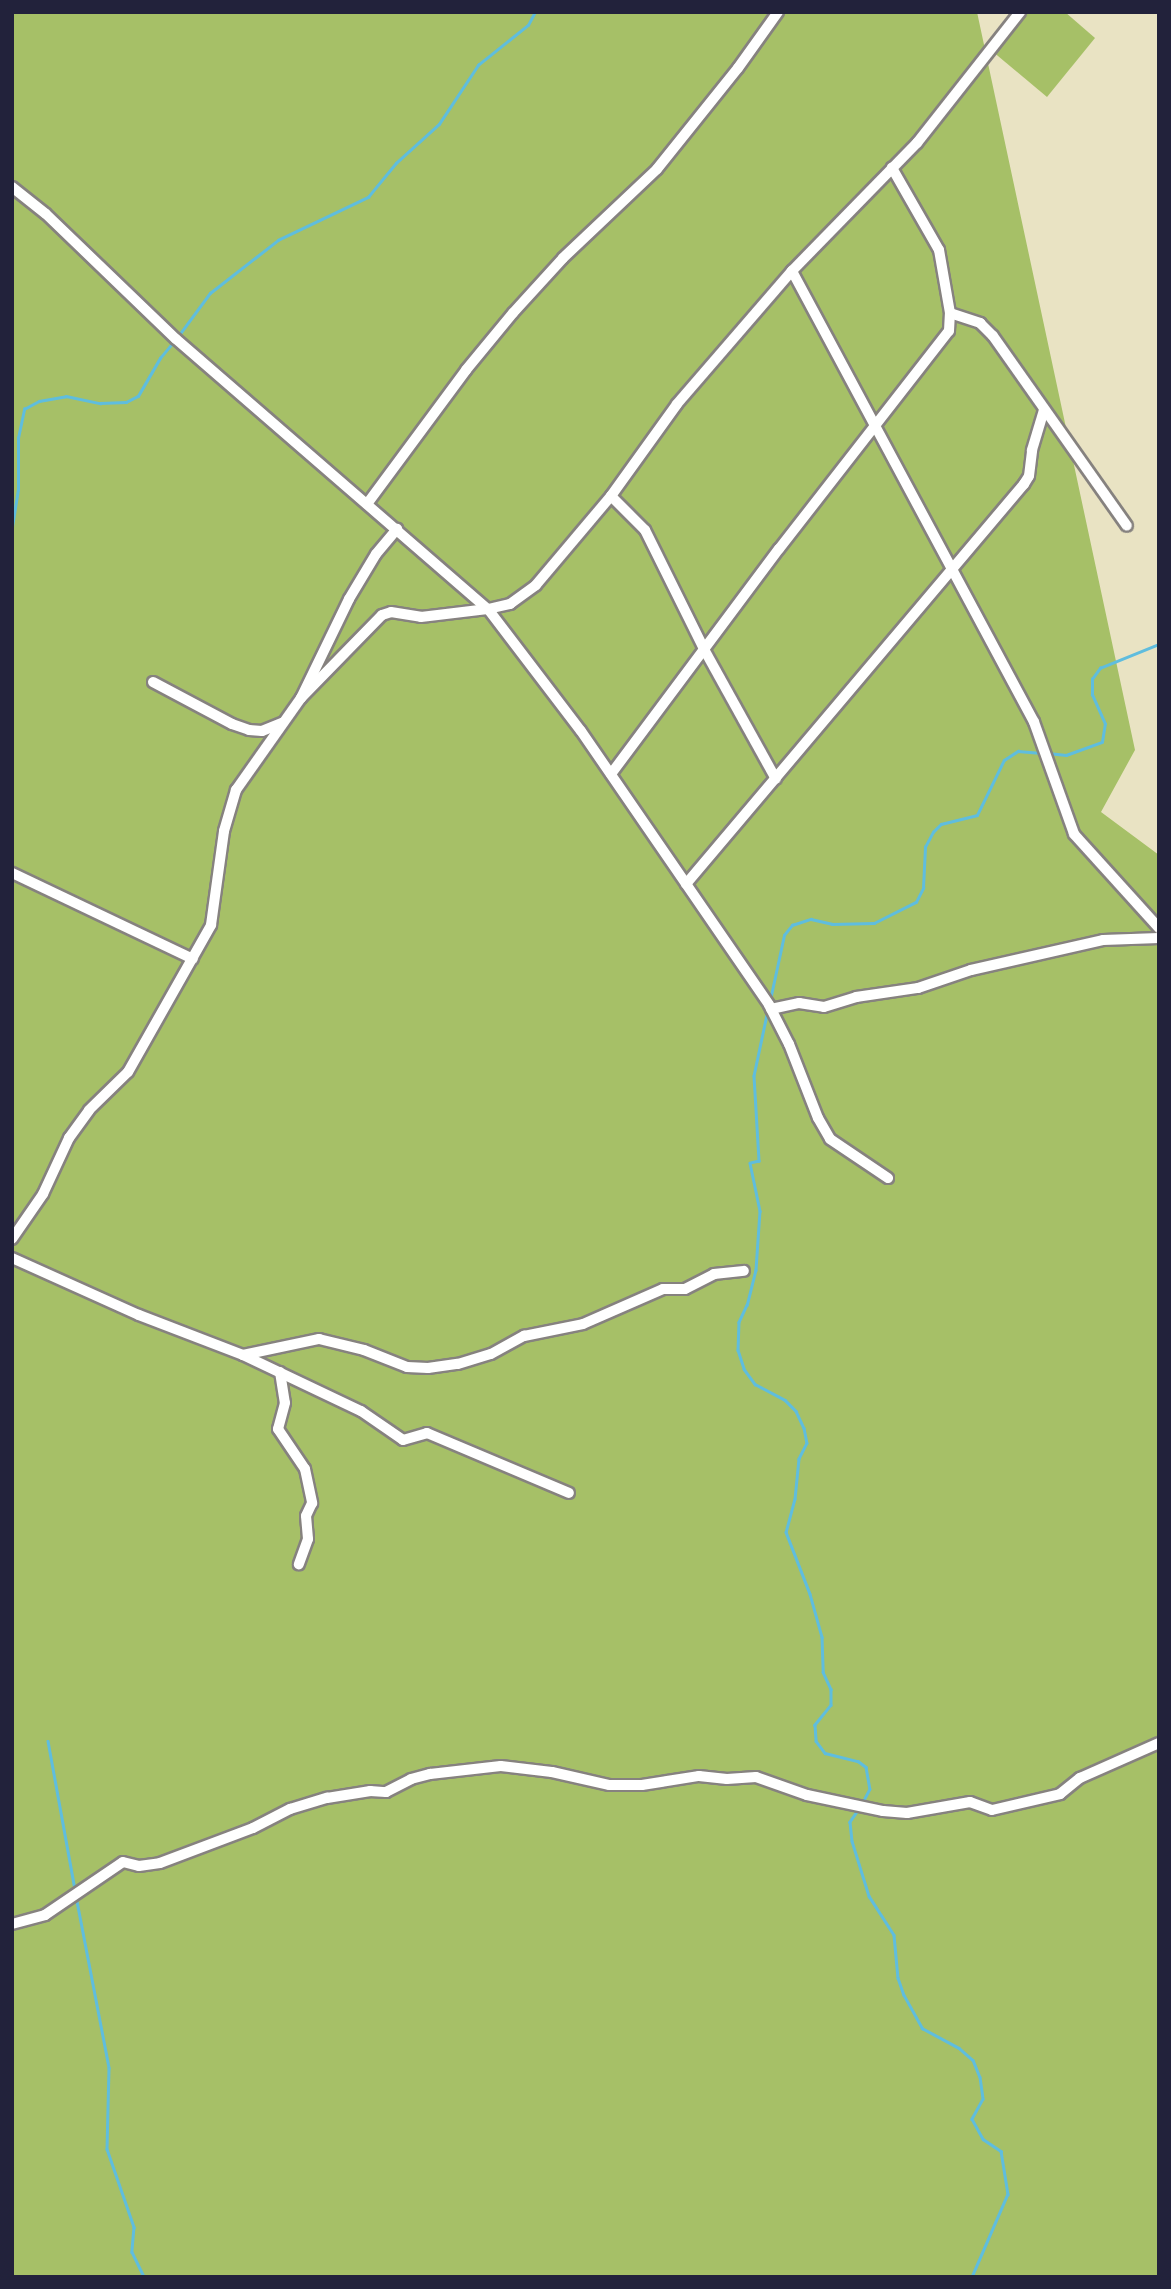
<!DOCTYPE html>
<style>
body{margin:0}
#map{position:relative;width:1171px;height:2289px;overflow:hidden;background:#e9e3c3;font-family:"Playpen Sans",sans-serif}
div>[style]{position:absolute}
.green>*{inset:0;background:#a6c067}
.stream>*{height:2.5px;margin:-1.25px;padding:0 1.25px;transform-origin:1.25px;border-radius:1.25px;background:#5fbdde}
.roads{filter:drop-shadow(2px 0 #86827f) drop-shadow(-2px 0 #86827f) drop-shadow(0 2px #86827f) drop-shadow(0 -2px #86827f)}
.minor>*{height:10px;margin:-5px;padding:0 5px;transform-origin:5px;border-radius:5px;background:#fff}
span{translate:-50% -50%;white-space:nowrap;text-align:center;line-height:1.15;-webkit-text-stroke:5px #fdfcf7;paint-order:stroke}
.frame{position:absolute;inset:0;border:14px solid #22223b;pointer-events:none}
</style>
<div id="map">
<div class="green">
<i style="clip-path:polygon(12px 12px,977px 12px,1135px 750px,1101px 812px,1159px 855px,1159px 2277px,12px 2277px)"></i>
<i style="clip-path:polygon(1024px 12px,1065px 12px,1095px 38px,1047px 97px,992px 51px)"></i>
</div>
<div class="stream">
<i style="left:179px;top:335px;width:52px;rotate:-53.6deg"></i>
<i style="left:210px;top:293px;width:86px;rotate:-37.9deg"></i>
<i style="left:278px;top:240px;width:100px;rotate:-25.5deg"></i>
<i style="left:368px;top:197px;width:44px;rotate:-50.5deg"></i>
<i style="left:396px;top:163px;width:58px;rotate:-42.2deg"></i>
<i style="left:439px;top:124px;width:71px;rotate:-56.5deg"></i>
<i style="left:478px;top:65px;width:64px;rotate:-38.7deg"></i>
<i style="left:528px;top:25px;width:15px;rotate:-62deg"></i>
<i style="left:12px;top:527px;width:37px;rotate:-81deg"></i>
<i style="left:18px;top:490px;width:52px;rotate:-90deg"></i>
<i style="left:18px;top:438px;width:30px;rotate:-78deg"></i>
<i style="left:24px;top:409px;width:17px;rotate:-28deg"></i>
<i style="left:39px;top:401px;width:27px;rotate:-10deg"></i>
<i style="left:66px;top:396px;width:35px;rotate:12deg"></i>
<i style="left:100px;top:403px;width:26px;rotate:-2deg"></i>
<i style="left:126px;top:402px;width:13px;rotate:-27deg"></i>
<i style="left:138px;top:396px;width:44px;rotate:-59.9deg"></i>
<i style="left:160px;top:358px;width:23px;rotate:-50deg"></i>
<i style="left:1048px;top:753px;width:18px;rotate:6deg"></i>
<i style="left:1066px;top:755px;width:38px;rotate:-20deg"></i>
<i style="left:1102px;top:742px;width:18px;rotate:-81deg"></i>
<i style="left:1105px;top:724px;width:32px;rotate:-114deg"></i>
<i style="left:1092px;top:695px;width:16px;rotate:-90deg"></i>
<i style="left:1092px;top:679px;width:14px;rotate:-54deg"></i>
<i style="left:1100px;top:668px;width:64px;rotate:-22.1deg"></i>
<i style="left:770px;top:1000px;width:66px;rotate:-77.8deg"></i>
<i style="left:784px;top:935px;width:13px;rotate:-51deg"></i>
<i style="left:792px;top:925px;width:20px;rotate:-18deg"></i>
<i style="left:811px;top:919px;width:22px;rotate:13deg"></i>
<i style="left:832px;top:924px;width:42px;rotate:-1.4deg"></i>
<i style="left:874px;top:923px;width:47px;rotate:-26.6deg"></i>
<i style="left:916px;top:902px;width:16px;rotate:-63deg"></i>
<i style="left:923px;top:888px;width:41px;rotate:-87.2deg"></i>
<i style="left:925px;top:847px;width:17px;rotate:-62deg"></i>
<i style="left:933px;top:832px;width:11px;rotate:-45deg"></i>
<i style="left:941px;top:824px;width:37px;rotate:-14deg"></i>
<i style="left:977px;top:815px;width:61px;rotate:-63.9deg"></i>
<i style="left:1004px;top:760px;width:17px;rotate:-33deg"></i>
<i style="left:1018px;top:751px;width:23px;rotate:5deg"></i>
<i style="left:768px;top:1010px;width:67px;rotate:102deg"></i>
<i style="left:754px;top:1076px;width:85px;rotate:86.6deg"></i>
<i style="left:759px;top:1161px;width:9px;rotate:167deg"></i>
<i style="left:750px;top:1163px;width:49px;rotate:78.2deg"></i>
<i style="left:760px;top:1211px;width:59px;rotate:93.9deg"></i>
<i style="left:756px;top:1270px;width:36px;rotate:104deg"></i>
<i style="left:747px;top:1305px;width:19px;rotate:115deg"></i>
<i style="left:739px;top:1322px;width:28px;rotate:92deg"></i>
<i style="left:738px;top:1350px;width:20px;rotate:72deg"></i>
<i style="left:744px;top:1369px;width:19px;rotate:54deg"></i>
<i style="left:755px;top:1384px;width:34px;rotate:28deg"></i>
<i style="left:785px;top:1400px;width:16px;rotate:45deg"></i>
<i style="left:796px;top:1411px;width:19px;rotate:65deg"></i>
<i style="left:804px;top:1428px;width:15px;rotate:79deg"></i>
<i style="left:807px;top:1443px;width:18px;rotate:117deg"></i>
<i style="left:799px;top:1459px;width:40px;rotate:95.7deg"></i>
<i style="left:795px;top:1499px;width:34px;rotate:105deg"></i>
<i style="left:786px;top:1532px;width:66px;rotate:68.8deg"></i>
<i style="left:810px;top:1594px;width:45px;rotate:74.4deg"></i>
<i style="left:822px;top:1637px;width:35px;rotate:88deg"></i>
<i style="left:823px;top:1672px;width:19px;rotate:65deg"></i>
<i style="left:831px;top:1689px;width:16px;rotate:90deg"></i>
<i style="left:831px;top:1705px;width:26px;rotate:129deg"></i>
<i style="left:815px;top:1725px;width:16px;rotate:86deg"></i>
<i style="left:816px;top:1741px;width:15px;rotate:53deg"></i>
<i style="left:825px;top:1753px;width:34px;rotate:14deg"></i>
<i style="left:858px;top:1761px;width:10px;rotate:37deg"></i>
<i style="left:866px;top:1767px;width:22px;rotate:80deg"></i>
<i style="left:870px;top:1789px;width:17px;rotate:118deg"></i>
<i style="left:48px;top:1741px;width:150px;rotate:79.7deg"></i>
<i style="left:859px;top:1809px;width:16px;rotate:125deg"></i>
<i style="left:850px;top:1822px;width:19px;rotate:84deg"></i>
<i style="left:852px;top:1841px;width:58px;rotate:72.8deg"></i>
<i style="left:869px;top:1896px;width:46px;rotate:57.3deg"></i>
<i style="left:894px;top:1935px;width:43px;rotate:84.7deg"></i>
<i style="left:898px;top:1978px;width:18px;rotate:71deg"></i>
<i style="left:904px;top:1995px;width:38px;rotate:61deg"></i>
<i style="left:922px;top:2028px;width:42px;rotate:28.4deg"></i>
<i style="left:959px;top:2048px;width:18px;rotate:41deg"></i>
<i style="left:973px;top:2060px;width:18px;rotate:68deg"></i>
<i style="left:980px;top:2077px;width:22px;rotate:82deg"></i>
<i style="left:983px;top:2099px;width:23px;rotate:119deg"></i>
<i style="left:972px;top:2119px;width:23px;rotate:61deg"></i>
<i style="left:983px;top:2139px;width:22px;rotate:34deg"></i>
<i style="left:1001px;top:2151px;width:44px;rotate:80.8deg"></i>
<i style="left:1008px;top:2194px;width:90px;rotate:113.4deg"></i>
<i style="left:76px;top:1896px;width:175px;rotate:79.1deg"></i>
<i style="left:109px;top:2068px;width:81px;rotate:91.4deg"></i>
<i style="left:107px;top:2149px;width:83px;rotate:70.9deg"></i>
<i style="left:134px;top:2227px;width:25px;rotate:95deg"></i>
<i style="left:132px;top:2252px;width:28px;rotate:64deg"></i>
</div>
<div class="roads">
<div class="minor">
<i style="left:12px;top:187px;width:43px;rotate:38.5deg"></i>
<i style="left:46px;top:214px;width:180px;rotate:43.9deg"></i>
<i style="left:176px;top:339px;width:413px;rotate:40.9deg"></i>
<i style="left:488px;top:609px;width:23px;rotate:-13deg"></i>
<i style="left:510px;top:604px;width:32px;rotate:-36deg"></i>
<i style="left:536px;top:585px;width:116px;rotate:-49.9deg"></i>
<i style="left:611px;top:496px;width:113px;rotate:-54.3deg"></i>
<i style="left:677px;top:404px;width:176px;rotate:-49.2deg"></i>
<i style="left:792px;top:271px;width:179px;rotate:-45.7deg"></i>
<i style="left:917px;top:143px;width:167px;rotate:-51.8deg"></i>
<i style="left:792px;top:271px;width:512px;rotate:61.78deg"></i>
<i style="left:1034px;top:722px;width:119px;rotate:70.3deg"></i>
<i style="left:1074px;top:834px;width:127px;rotate:47.9deg"></i>
<i style="left:950px;top:313px;width:32px;rotate:18deg"></i>
<i style="left:980px;top:323px;width:18px;rotate:45deg"></i>
<i style="left:993px;top:336px;width:232px;rotate:54.8deg"></i>
<i style="left:611px;top:496px;width:48px;rotate:45deg"></i>
<i style="left:645px;top:530px;width:135px;rotate:63.6deg"></i>
<i style="left:705px;top:651px;width:146px;rotate:61deg"></i>
<i style="left:367px;top:504px;width:167px;rotate:-53.5deg"></i>
<i style="left:466px;top:370px;width:74px;rotate:-50.5deg"></i>
<i style="left:513px;top:313px;width:74px;rotate:-47.7deg"></i>
<i style="left:563px;top:258px;width:129px;rotate:-43.4deg"></i>
<i style="left:657px;top:169px;width:129px;rotate:-51.3deg"></i>
<i style="left:738px;top:68px;width:69px;rotate:-54.5deg"></i>
<i style="left:153px;top:682px;width:89px;rotate:28deg"></i>
<i style="left:232px;top:724px;width:18px;rotate:19deg"></i>
<i style="left:249px;top:730px;width:13px;rotate:4deg"></i>
<i style="left:262px;top:731px;width:22px;rotate:-22deg"></i>
<i style="left:301px;top:698px;width:116px;rotate:-45.7deg"></i>
<i style="left:382px;top:615px;width:9px;rotate:-18deg"></i>
<i style="left:391px;top:612px;width:30px;rotate:9deg"></i>
<i style="left:421px;top:617px;width:67px;rotate:-6.8deg"></i>
<i style="left:488px;top:609px;width:153px;rotate:52.7deg"></i>
<i style="left:581px;top:731px;width:332px;rotate:55.5deg"></i>
<i style="left:769px;top:1005px;width:44px;rotate:62.9deg"></i>
<i style="left:789px;top:1044px;width:79px;rotate:68.6deg"></i>
<i style="left:818px;top:1118px;width:24px;rotate:60deg"></i>
<i style="left:830px;top:1139px;width:70px;rotate:33.9deg"></i>
<i style="left:611px;top:774px;width:281px;rotate:-53.3deg"></i>
<i style="left:779px;top:549px;width:276px;rotate:-52.1deg"></i>
<i style="left:949px;top:331px;width:18px;rotate:-87deg"></i>
<i style="left:950px;top:313px;width:64px;rotate:-99.9deg"></i>
<i style="left:939px;top:250px;width:95px;rotate:-119.8deg"></i>
<i style="left:12px;top:873px;width:200px;rotate:25.4deg"></i>
<i style="left:686px;top:884px;width:524px;rotate:-49.8deg"></i>
<i style="left:1024px;top:484px;width:9px;rotate:-58deg"></i>
<i style="left:1029px;top:476px;width:26px;rotate:-83deg"></i>
<i style="left:1032px;top:450px;width:42px;rotate:-73.3deg"></i>
<i style="left:771px;top:1009px;width:29px;rotate:-12deg"></i>
<i style="left:799px;top:1003px;width:25px;rotate:9deg"></i>
<i style="left:824px;top:1007px;width:34px;rotate:-17deg"></i>
<i style="left:856px;top:997px;width:63px;rotate:-8.3deg"></i>
<i style="left:918px;top:988px;width:56px;rotate:-18.8deg"></i>
<i style="left:971px;top:970px;width:135px;rotate:-12.8deg"></i>
<i style="left:1103px;top:940px;width:56px;rotate:-2deg"></i>
<i style="left:12px;top:1239px;width:55px;rotate:-55.4deg"></i>
<i style="left:43px;top:1194px;width:62px;rotate:-65.1deg"></i>
<i style="left:69px;top:1138px;width:34px;rotate:-54deg"></i>
<i style="left:89px;top:1110px;width:54px;rotate:-44.3deg"></i>
<i style="left:128px;top:1072px;width:169px;rotate:-60.5deg"></i>
<i style="left:211px;top:925px;width:95px;rotate:-82.1deg"></i>
<i style="left:224px;top:831px;width:43px;rotate:-73.7deg"></i>
<i style="left:236px;top:790px;width:113px;rotate:-54.8deg"></i>
<i style="left:301px;top:698px;width:110px;rotate:-64.1deg"></i>
<i style="left:349px;top:599px;width:52px;rotate:-59deg"></i>
<i style="left:376px;top:554px;width:33px;rotate:-50deg"></i>
<i style="left:12px;top:1258px;width:139px;rotate:24.2deg"></i>
<i style="left:139px;top:1315px;width:111px;rotate:21deg"></i>
<i style="left:243px;top:1355px;width:131px;rotate:25.4deg"></i>
<i style="left:361px;top:1411px;width:51px;rotate:34.6deg"></i>
<i style="left:403px;top:1440px;width:25px;rotate:-16deg"></i>
<i style="left:427px;top:1433px;width:154px;rotate:22.9deg"></i>
<i style="left:243px;top:1355px;width:78px;rotate:-11.9deg"></i>
<i style="left:319px;top:1339px;width:46px;rotate:13.7deg"></i>
<i style="left:364px;top:1350px;width:46px;rotate:21.6deg"></i>
<i style="left:407px;top:1367px;width:21px;rotate:3deg"></i>
<i style="left:428px;top:1368px;width:30px;rotate:-8deg"></i>
<i style="left:458px;top:1364px;width:34px;rotate:-17deg"></i>
<i style="left:491px;top:1354px;width:38px;rotate:-29deg"></i>
<i style="left:524px;top:1336px;width:60px;rotate:-11.5deg"></i>
<i style="left:583px;top:1324px;width:87px;rotate:-23.6deg"></i>
<i style="left:663px;top:1289px;width:22px"></i>
<i style="left:685px;top:1289px;width:33px;rotate:-27deg"></i>
<i style="left:714px;top:1274px;width:30px;rotate:-6deg"></i>
<i style="left:280px;top:1372px;width:31px;rotate:81deg"></i>
<i style="left:285px;top:1403px;width:27px;rotate:105deg"></i>
<i style="left:278px;top:1429px;width:48px;rotate:56deg"></i>
<i style="left:305px;top:1469px;width:35px;rotate:78deg"></i>
<i style="left:312px;top:1503px;width:14px;rotate:115deg"></i>
<i style="left:306px;top:1516px;width:23px;rotate:85deg"></i>
<i style="left:308px;top:1539px;width:27px;rotate:110deg"></i>
<i style="left:12px;top:1924px;width:34px;rotate:-15deg"></i>
<i style="left:45px;top:1915px;width:94px;rotate:-34.2deg"></i>
<i style="left:123px;top:1862px;width:16px;rotate:14deg"></i>
<i style="left:139px;top:1866px;width:21px;rotate:-8deg"></i>
<i style="left:160px;top:1863px;width:99px;rotate:-20.6deg"></i>
<i style="left:253px;top:1828px;width:42px;rotate:-27.2deg"></i>
<i style="left:290px;top:1809px;width:39px;rotate:-17deg"></i>
<i style="left:327px;top:1798px;width:44px;rotate:-9.2deg"></i>
<i style="left:370px;top:1791px;width:16px;rotate:4deg"></i>
<i style="left:386px;top:1792px;width:28px;rotate:-27deg"></i>
<i style="left:411px;top:1779px;width:20px;rotate:-15deg"></i>
<i style="left:430px;top:1774px;width:71px;rotate:-6.4deg"></i>
<i style="left:501px;top:1766px;width:51px;rotate:6.7deg"></i>
<i style="left:552px;top:1772px;width:58px;rotate:12.8deg"></i>
<i style="left:609px;top:1785px;width:33px"></i>
<i style="left:642px;top:1785px;width:58px;rotate:-9deg"></i>
<i style="left:699px;top:1776px;width:28px;rotate:6deg"></i>
<i style="left:727px;top:1779px;width:29px;rotate:-4deg"></i>
<i style="left:756px;top:1777px;width:54px;rotate:19.4deg"></i>
<i style="left:807px;top:1795px;width:78px;rotate:11.9deg"></i>
<i style="left:883px;top:1811px;width:24px;rotate:5deg"></i>
<i style="left:907px;top:1813px;width:64px;rotate:-9.9deg"></i>
<i style="left:970px;top:1802px;width:23px;rotate:20deg"></i>
<i style="left:992px;top:1810px;width:70px;rotate:-13.2deg"></i>
<i style="left:1060px;top:1794px;width:26px;rotate:-39deg"></i>
<i style="left:1080px;top:1778px;width:86px;rotate:-23.9deg"></i>
</div>
</div>
<div class="frame"></div>
</div>
